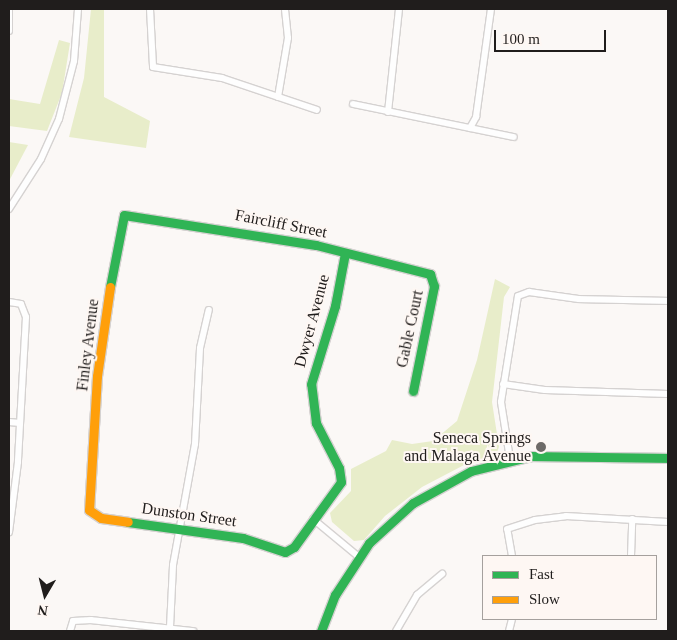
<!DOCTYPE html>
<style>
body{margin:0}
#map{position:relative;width:677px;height:640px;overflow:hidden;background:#fbf8f6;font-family:"Times New Roman",serif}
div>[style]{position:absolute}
.green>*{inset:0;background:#e8edca}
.roads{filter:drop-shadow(1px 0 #d5d2d1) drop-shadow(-1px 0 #d5d2d1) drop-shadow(0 1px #d5d2d1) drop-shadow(0 -1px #d5d2d1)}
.street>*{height:6px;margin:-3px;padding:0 3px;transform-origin:3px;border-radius:3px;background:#fefefe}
.fast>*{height:9px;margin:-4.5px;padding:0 4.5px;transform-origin:4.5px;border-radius:4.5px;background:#30b455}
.slow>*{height:9px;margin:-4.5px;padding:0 4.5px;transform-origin:4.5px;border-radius:4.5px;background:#ff9f0a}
.dots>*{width:14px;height:14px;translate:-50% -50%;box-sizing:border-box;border:2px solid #fef7f3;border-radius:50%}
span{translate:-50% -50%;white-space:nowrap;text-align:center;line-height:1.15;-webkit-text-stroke:4px #fef7f3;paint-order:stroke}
.street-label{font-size:16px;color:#201d1c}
.poi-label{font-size:16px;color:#201d1c}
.right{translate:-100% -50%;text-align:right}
.frame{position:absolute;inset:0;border:10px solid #201d1c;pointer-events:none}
.legend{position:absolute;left:482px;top:555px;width:175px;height:65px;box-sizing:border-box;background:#fef7f3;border:1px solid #a5a09d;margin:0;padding:6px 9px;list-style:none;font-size:15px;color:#201d1c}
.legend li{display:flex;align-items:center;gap:10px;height:25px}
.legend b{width:25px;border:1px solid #a5a09d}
.north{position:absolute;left:20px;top:570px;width:50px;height:50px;-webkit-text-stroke:4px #fef7f3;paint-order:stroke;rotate:188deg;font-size:14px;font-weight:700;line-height:20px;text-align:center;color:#201d1c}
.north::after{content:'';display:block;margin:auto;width:18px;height:22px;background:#201d1c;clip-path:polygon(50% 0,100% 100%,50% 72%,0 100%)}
.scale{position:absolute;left:494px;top:30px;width:112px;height:22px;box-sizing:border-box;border:2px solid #201d1c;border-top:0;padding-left:6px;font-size:15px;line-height:18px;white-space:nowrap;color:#201d1c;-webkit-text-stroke:4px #fef7f3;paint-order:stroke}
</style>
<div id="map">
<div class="green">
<i style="clip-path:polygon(91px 9px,104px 9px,104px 97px,150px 121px,146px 148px,69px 137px,84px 78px)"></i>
<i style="clip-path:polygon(59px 40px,70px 43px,62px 93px,47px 131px,9px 126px,9px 99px,40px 104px)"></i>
<i style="clip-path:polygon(9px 142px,28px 145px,9px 181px)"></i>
<i style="clip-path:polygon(495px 279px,510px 287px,504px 297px,492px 402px,499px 447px,496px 455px,466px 464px,422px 487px,385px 516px,364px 540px,354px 541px,332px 522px,330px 513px,351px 491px,351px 469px,386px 451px,392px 440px,412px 444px,433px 441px,457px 421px,477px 360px)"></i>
</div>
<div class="roads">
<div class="street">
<i style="left:150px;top:9px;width:58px;rotate:87deg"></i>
<i style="left:153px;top:67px;width:70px;rotate:9.1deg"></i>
<i style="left:222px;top:78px;width:100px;rotate:18.6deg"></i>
<i style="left:9px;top:31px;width:22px;rotate:-90deg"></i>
<i style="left:278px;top:97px;width:60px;rotate:-80.4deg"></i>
<i style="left:288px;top:38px;width:29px;rotate:-96deg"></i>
<i style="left:353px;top:104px;width:164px;rotate:11.6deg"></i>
<i style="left:388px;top:112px;width:104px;rotate:-83.9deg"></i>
<i style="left:470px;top:128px;width:13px;rotate:-61deg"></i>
<i style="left:476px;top:117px;width:109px;rotate:-82.1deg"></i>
<i style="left:9px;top:209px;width:59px;rotate:-57.4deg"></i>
<i style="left:41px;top:159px;width:44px;rotate:-65.8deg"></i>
<i style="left:59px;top:119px;width:60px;rotate:-75.5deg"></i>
<i style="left:74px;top:61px;width:52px;rotate:-85.6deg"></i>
<i style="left:9px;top:302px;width:12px;rotate:9deg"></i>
<i style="left:21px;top:304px;width:14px;rotate:69deg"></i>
<i style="left:26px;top:317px;width:145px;rotate:93.2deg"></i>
<i style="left:18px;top:462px;width:71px;rotate:97.3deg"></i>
<i style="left:503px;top:384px;width:42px;rotate:8.1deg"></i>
<i style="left:545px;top:390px;width:123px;rotate:1.9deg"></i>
<i style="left:9px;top:422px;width:11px;rotate:5deg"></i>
<i style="left:510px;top:459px;width:58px;rotate:-99deg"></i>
<i style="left:501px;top:402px;width:107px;rotate:-80.9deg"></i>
<i style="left:518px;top:296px;width:12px;rotate:-20deg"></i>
<i style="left:529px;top:292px;width:50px;rotate:8deg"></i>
<i style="left:579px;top:299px;width:89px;rotate:1.3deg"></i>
<i style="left:313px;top:519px;width:60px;rotate:39.6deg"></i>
<i style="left:512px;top:556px;width:27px;rotate:-100deg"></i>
<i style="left:507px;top:529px;width:29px;rotate:-18deg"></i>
<i style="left:535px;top:520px;width:31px;rotate:-7deg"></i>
<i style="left:566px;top:516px;width:102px;rotate:3.4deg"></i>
<i style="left:631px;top:556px;width:37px;rotate:-88deg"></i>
<i style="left:170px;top:627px;width:62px;rotate:-87.2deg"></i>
<i style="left:173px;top:565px;width:123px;rotate:-79.7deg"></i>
<i style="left:195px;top:444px;width:96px;rotate:-87deg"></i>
<i style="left:200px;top:348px;width:39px;rotate:-77deg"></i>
<i style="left:70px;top:631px;width:10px;rotate:-73deg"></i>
<i style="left:73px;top:621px;width:18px;rotate:-3deg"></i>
<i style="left:91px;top:620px;width:103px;rotate:6.2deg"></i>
<i style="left:396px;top:631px;width:42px;rotate:-59.7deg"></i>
<i style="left:417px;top:595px;width:33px;rotate:-40deg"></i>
<i style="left:509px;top:631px;width:12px;rotate:-76deg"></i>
</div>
<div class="fast">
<i style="left:110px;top:287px;width:73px;rotate:-79deg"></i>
<i style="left:124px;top:215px;width:194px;rotate:8.9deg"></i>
<i style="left:316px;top:245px;width:118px;rotate:14.3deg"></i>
<i style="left:430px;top:274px;width:13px;rotate:72deg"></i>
<i style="left:434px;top:286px;width:107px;rotate:101.3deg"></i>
<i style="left:128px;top:522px;width:116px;rotate:7.9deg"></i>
<i style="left:243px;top:538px;width:44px;rotate:18.4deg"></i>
<i style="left:285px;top:552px;width:10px;rotate:-29deg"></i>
<i style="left:294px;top:547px;width:80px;rotate:-54.1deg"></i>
<i style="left:341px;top:482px;width:14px;rotate:-98deg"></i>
<i style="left:339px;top:468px;width:51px;rotate:-117.1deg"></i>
<i style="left:316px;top:423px;width:39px;rotate:-97deg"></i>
<i style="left:311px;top:384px;width:82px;rotate:-72.9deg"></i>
<i style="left:335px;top:306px;width:54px;rotate:-79.3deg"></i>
<i style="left:321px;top:631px;width:39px;rotate:-69deg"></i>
<i style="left:335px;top:595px;width:62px;rotate:-56.8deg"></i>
<i style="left:369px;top:543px;width:59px;rotate:-42.3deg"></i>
<i style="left:413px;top:503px;width:66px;rotate:-28.9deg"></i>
<i style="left:471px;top:471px;width:63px;rotate:-13.8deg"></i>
<i style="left:532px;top:456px;width:136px;rotate:0.8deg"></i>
</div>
<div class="slow">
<i style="left:110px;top:287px;width:90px;rotate:98.3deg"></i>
<i style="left:97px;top:376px;width:134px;rotate:93.4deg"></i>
<i style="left:89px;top:510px;width:14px;rotate:34deg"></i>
<i style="left:101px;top:518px;width:27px;rotate:8deg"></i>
</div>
</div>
<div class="dots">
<i style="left:541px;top:447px;background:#6d6a68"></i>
</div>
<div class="street-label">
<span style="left:281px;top:224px;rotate:11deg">Faircliff Street</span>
<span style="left:312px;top:321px;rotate:-75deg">Dwyer Avenue</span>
<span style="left:410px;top:329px;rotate:-78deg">Gable Court</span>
<span style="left:88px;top:345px;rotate:-83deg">Finley Avenue</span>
<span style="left:189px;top:515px;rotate:8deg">Dunston Street</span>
</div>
<div class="poi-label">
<span class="right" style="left:531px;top:447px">Seneca Springs<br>and Malaga Avenue</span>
</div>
<div class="frame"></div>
<ul class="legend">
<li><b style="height:6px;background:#30b455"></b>Fast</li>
<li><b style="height:6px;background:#ff9f0a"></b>Slow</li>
</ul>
<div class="north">N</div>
<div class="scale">100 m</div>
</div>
